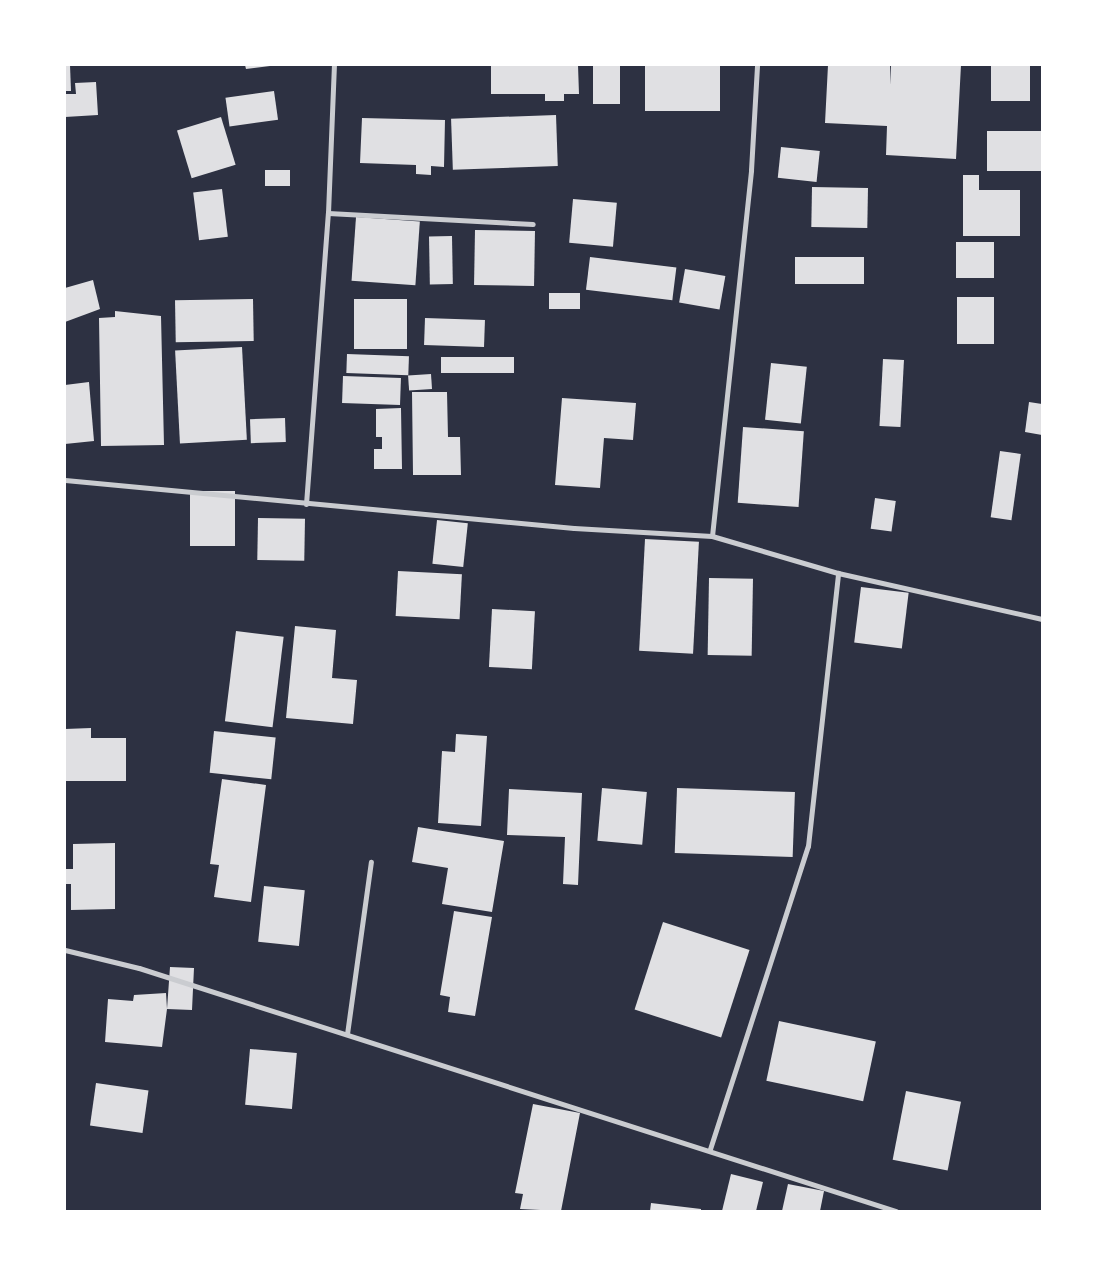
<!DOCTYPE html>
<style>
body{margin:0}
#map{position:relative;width:1107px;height:1276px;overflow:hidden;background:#2d3142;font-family:Lato,sans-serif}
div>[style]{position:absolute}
.building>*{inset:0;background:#e0e0e3;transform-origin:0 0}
.minor>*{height:5px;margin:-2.5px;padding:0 2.5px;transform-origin:2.5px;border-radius:2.5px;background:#caccd0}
span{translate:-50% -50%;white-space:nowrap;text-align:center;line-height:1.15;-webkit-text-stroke:5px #fff;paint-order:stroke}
.frame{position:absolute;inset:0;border:66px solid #fff;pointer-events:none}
</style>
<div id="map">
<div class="building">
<i style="clip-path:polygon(65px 65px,70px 65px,71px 91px,65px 91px)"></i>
<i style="clip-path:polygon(245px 65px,270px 65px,270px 66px,246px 69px)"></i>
<i style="clip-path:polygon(491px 65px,578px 65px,579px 94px,564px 94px,564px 101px,545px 101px,545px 94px,491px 94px)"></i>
<i style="left:593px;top:65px;width:27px;height:39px"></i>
<i style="left:645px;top:65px;width:75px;height:46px"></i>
<i style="clip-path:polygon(828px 65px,890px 65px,890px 85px,891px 65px,961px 65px,956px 159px,886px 155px,887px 126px,825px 123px)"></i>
<i style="left:991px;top:65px;width:39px;height:36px"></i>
<i style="clip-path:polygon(96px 82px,98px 115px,65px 117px,65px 94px,76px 94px,75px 83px)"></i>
<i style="left:274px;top:91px;width:29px;height:49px;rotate:82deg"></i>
<i style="left:556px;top:115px;width:51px;height:105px;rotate:88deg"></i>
<i style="left:221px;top:117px;width:50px;height:46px;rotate:73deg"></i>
<i style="clip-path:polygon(362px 118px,445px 120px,444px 167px,431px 166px,431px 175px,416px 174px,416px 165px,360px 163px)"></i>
<i style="left:987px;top:131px;width:55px;height:40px"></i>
<i style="left:781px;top:147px;width:39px;height:31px;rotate:6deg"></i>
<i style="left:290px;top:170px;width:16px;height:25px;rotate:90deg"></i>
<i style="clip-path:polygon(963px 175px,979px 175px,979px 190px,1020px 190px,1020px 236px,963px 236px)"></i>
<i style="left:812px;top:187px;width:56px;height:40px;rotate:1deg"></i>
<i style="left:222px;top:189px;width:48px;height:29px;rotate:83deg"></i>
<i style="left:573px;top:199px;width:44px;height:44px;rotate:5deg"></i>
<i style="left:356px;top:217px;width:64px;height:64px;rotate:4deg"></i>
<i style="left:475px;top:230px;width:60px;height:55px;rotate:1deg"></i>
<i style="left:452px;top:236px;width:48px;height:23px;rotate:89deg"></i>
<i style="left:956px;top:242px;width:38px;height:36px"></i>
<i style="left:590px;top:257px;width:87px;height:33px;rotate:7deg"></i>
<i style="left:795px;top:257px;width:69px;height:27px"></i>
<i style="left:685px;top:269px;width:41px;height:34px;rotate:10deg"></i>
<i style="clip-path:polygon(93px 280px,100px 309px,65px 322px,65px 288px)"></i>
<i style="left:549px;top:293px;width:31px;height:16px"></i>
<i style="left:957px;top:297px;width:37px;height:47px"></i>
<i style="left:253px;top:299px;width:42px;height:78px;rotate:89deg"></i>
<i style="left:354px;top:299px;width:53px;height:50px"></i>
<i style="clip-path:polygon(115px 311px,161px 316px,164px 445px,101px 446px,99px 318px,115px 317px)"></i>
<i style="left:425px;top:318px;width:60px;height:27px;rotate:2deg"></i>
<i style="left:242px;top:347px;width:93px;height:67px;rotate:87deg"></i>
<i style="left:347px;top:354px;width:62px;height:19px;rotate:2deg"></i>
<i style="left:514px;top:357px;width:16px;height:73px;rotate:90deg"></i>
<i style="left:883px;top:359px;width:21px;height:67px;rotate:3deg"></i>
<i style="left:771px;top:363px;width:36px;height:57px;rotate:6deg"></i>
<i style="left:431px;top:374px;width:15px;height:23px;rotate:86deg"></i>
<i style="left:343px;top:376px;width:58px;height:27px;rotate:2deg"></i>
<i style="clip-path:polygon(89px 382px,94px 441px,65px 444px,65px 385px)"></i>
<i style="clip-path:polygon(412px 392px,447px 392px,448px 437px,460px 437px,461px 475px,413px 475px)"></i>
<i style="clip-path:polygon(562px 398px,636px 403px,633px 440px,604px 438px,600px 488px,555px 485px)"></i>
<i style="clip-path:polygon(1029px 402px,1042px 404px,1042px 435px,1025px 432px)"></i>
<i style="clip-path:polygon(401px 408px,402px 469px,374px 469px,374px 449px,382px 449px,382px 437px,376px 437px,376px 409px)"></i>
<i style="left:285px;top:418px;width:24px;height:35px;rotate:88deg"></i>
<i style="left:743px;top:427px;width:61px;height:76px;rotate:4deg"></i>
<i style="left:1000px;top:451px;width:21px;height:67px;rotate:8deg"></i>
<i style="left:190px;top:491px;width:45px;height:55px"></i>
<i style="left:875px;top:498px;width:21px;height:31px;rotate:8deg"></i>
<i style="left:258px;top:518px;width:47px;height:42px;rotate:1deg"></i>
<i style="left:437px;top:520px;width:31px;height:44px;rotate:6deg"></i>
<i style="left:645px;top:539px;width:54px;height:112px;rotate:3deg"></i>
<i style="left:398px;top:571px;width:64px;height:45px;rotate:3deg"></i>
<i style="left:709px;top:578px;width:44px;height:77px;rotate:1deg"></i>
<i style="left:861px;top:587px;width:48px;height:56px;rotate:7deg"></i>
<i style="left:492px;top:609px;width:43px;height:58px;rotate:3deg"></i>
<i style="clip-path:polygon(295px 626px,336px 630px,332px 678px,357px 680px,353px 724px,286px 718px)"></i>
<i style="left:236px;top:631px;width:48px;height:91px;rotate:7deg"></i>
<i style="clip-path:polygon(91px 728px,91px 738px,126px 738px,126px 781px,65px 781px,65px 729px)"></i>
<i style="left:214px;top:731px;width:62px;height:42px;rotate:6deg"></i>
<i style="clip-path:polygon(456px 734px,487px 736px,481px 826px,438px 823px,442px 751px,455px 752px)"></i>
<i style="clip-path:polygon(222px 779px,266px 785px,251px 902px,214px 897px,219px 865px,210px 864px)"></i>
<i style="left:602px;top:788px;width:45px;height:53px;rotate:5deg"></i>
<i style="left:677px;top:788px;width:118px;height:65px;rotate:2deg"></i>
<i style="clip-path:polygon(509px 789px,582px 793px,578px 885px,563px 884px,565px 837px,507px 835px)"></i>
<i style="clip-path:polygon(418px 827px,504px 841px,492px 912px,442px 904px,448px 868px,412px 862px)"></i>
<i style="clip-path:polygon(115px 843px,115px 909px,71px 910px,71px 884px,65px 884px,65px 869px,73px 869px,73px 844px)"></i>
<i style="left:264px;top:886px;width:41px;height:56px;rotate:6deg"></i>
<i style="clip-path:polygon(454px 911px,492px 917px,475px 1016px,448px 1012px,450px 997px,440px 995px)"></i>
<i style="left:663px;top:922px;width:91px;height:92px;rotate:18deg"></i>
<i style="clip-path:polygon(170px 967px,194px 968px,192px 1010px,167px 1009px,162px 1047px,105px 1042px,108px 999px,133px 1001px,134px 995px,166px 993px,167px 1009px)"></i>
<i style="left:779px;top:1021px;width:99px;height:61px;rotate:12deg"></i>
<i style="left:250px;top:1049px;width:47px;height:56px;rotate:5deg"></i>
<i style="left:96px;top:1083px;width:53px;height:43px;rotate:8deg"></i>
<i style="left:906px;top:1091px;width:56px;height:70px;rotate:11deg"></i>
<i style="clip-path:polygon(533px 1104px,580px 1113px,561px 1211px,520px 1209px,523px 1194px,515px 1193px)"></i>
<i style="clip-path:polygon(731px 1174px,763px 1182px,756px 1211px,722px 1211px)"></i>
<i style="clip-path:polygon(788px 1184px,824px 1191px,820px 1211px,782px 1211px)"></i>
<i style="clip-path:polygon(651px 1203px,701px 1209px,701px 1211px,650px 1211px)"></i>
</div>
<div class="minor">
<i style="left:328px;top:213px;width:148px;rotate:-87.7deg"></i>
<i style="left:65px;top:480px;width:511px;rotate:5.39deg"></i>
<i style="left:574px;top:528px;width:138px;rotate:3.3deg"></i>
<i style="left:712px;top:536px;width:131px;rotate:16.4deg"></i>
<i style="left:838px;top:573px;width:209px;rotate:12.7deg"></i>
<i style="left:306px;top:504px;width:292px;rotate:-85.7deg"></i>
<i style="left:328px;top:213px;width:205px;rotate:3.1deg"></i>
<i style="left:712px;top:536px;width:368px;rotate:-83.9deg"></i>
<i style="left:751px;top:170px;width:105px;rotate:-86.7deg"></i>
<i style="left:65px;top:950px;width:76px;rotate:13.7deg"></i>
<i style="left:139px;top:968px;width:795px;rotate:17.8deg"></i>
<i style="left:347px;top:1034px;width:174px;rotate:-82.1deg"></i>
<i style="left:710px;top:1149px;width:318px;rotate:-72.1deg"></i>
<i style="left:808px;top:846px;width:275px;rotate:-83.7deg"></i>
</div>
<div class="frame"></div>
</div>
